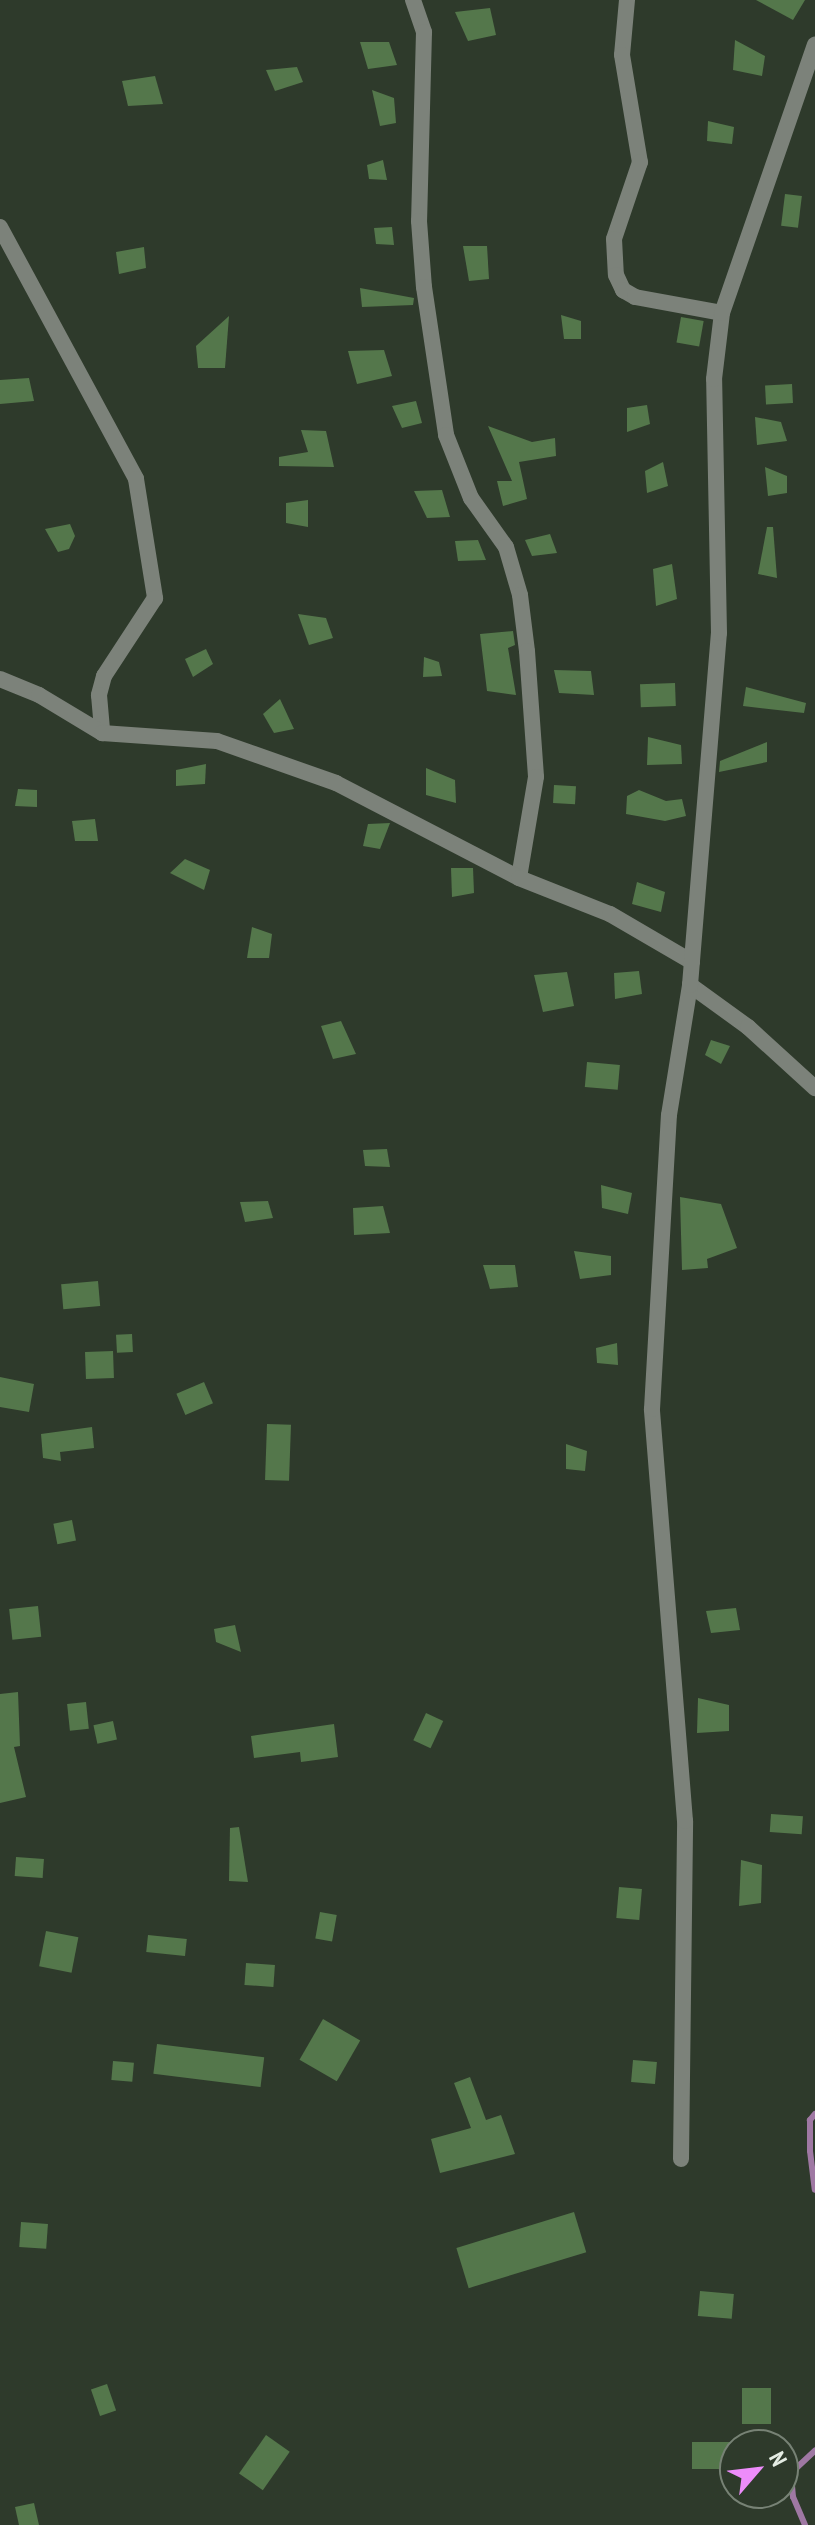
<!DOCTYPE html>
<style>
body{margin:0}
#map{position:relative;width:815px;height:2525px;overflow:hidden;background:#2e3a2b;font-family:"PT Sans Narrow",sans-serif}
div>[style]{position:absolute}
.stream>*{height:6px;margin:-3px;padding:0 3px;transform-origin:3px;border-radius:3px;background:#9f78a3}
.building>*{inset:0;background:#54774b;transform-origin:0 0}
.street>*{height:16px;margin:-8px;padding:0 8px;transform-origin:8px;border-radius:8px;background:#7c827a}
span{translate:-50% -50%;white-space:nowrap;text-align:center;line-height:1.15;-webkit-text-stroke:8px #2e3a2b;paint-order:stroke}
.north{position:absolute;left:719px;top:2429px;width:80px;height:80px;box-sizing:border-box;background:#2e3a2b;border:2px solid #778275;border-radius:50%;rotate:62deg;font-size:22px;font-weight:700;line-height:32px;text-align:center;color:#e5ede4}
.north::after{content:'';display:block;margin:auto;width:28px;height:36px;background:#ed8cfa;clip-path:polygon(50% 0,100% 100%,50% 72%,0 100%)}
</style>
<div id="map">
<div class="stream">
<i style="left:815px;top:2114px;width:8px;rotate:130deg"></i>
<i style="left:810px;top:2120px;width:31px;rotate:90deg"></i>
<i style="left:810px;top:2151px;width:39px;rotate:83deg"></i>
<i style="left:805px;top:2525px;width:30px;rotate:-113deg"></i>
<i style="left:793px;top:2497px;width:24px;rotate:-95deg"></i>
<i style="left:791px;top:2473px;width:33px;rotate:-43deg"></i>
</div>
<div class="building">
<i style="clip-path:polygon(756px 0,805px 0,793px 20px)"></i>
<i style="clip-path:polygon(490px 8px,496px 35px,468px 41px,455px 12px)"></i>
<i style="clip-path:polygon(735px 40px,765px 56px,762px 76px,733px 70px)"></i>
<i style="clip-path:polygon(360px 42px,389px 42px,397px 65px,368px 69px)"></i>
<i style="clip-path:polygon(297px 67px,303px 82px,275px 91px,266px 70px)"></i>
<i style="clip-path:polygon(155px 76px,163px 104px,128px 106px,122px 81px)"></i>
<i style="clip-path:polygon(372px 90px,394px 98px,396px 123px,380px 126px)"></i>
<i style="clip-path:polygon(708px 121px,734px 127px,732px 144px,707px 141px)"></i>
<i style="clip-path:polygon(383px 160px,387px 180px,369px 179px,367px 165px)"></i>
<i style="left:785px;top:194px;width:17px;height:32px;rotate:7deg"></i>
<i style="clip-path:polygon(392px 227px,394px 245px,376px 244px,374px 228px)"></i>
<i style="clip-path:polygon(463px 246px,487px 246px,489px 279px,469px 281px)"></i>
<i style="clip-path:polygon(144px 247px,146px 268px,119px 274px,116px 252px)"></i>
<i style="clip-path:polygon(360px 288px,414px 298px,413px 305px,362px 307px)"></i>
<i style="clip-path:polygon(561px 315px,581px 321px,581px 339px,564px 339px)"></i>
<i style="clip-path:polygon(229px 316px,225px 368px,198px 368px,196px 346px)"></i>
<i style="left:681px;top:317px;width:23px;height:26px;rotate:10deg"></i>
<i style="clip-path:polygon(384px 350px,392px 376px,357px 384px,348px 351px)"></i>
<i style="clip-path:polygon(29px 378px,34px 401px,0 404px,0 380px)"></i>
<i style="left:792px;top:384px;width:19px;height:27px;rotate:87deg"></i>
<i style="clip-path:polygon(416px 401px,422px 423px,402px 428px,392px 406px)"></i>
<i style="clip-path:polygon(647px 405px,650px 424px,627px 432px,627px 408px)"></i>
<i style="clip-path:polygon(755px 417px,781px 422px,787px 441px,757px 445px)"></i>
<i style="clip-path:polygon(488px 426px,532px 442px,555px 438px,556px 456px,519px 462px,527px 499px,503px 506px,497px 481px,512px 481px)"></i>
<i style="clip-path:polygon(301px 430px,326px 431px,334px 467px,279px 466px,279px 457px,308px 452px)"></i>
<i style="clip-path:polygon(663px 462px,668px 486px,647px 493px,645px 471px)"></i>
<i style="clip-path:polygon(765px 467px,787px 476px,787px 493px,768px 496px)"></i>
<i style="clip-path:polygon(442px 490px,450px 517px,427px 518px,414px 491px)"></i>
<i style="clip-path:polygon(308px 500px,308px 527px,286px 523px,286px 503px)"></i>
<i style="clip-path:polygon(70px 524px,75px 536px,69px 549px,58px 552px,45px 529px)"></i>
<i style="clip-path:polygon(767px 527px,773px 527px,777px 578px,758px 574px)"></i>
<i style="clip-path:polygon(550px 534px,557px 553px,532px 556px,525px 540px)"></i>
<i style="clip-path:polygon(478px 540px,486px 560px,458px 561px,455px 541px)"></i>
<i style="clip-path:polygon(672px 564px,677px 599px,656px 606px,653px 569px)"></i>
<i style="clip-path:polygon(298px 614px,326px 618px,333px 638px,309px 645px)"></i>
<i style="clip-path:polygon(513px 631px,515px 645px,508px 648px,516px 695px,487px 691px,480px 634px)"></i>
<i style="clip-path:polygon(206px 649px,213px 664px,193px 677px,185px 659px)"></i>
<i style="clip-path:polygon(424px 657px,439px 662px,442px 676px,423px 677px)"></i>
<i style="clip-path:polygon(554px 670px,591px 671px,594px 695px,559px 693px)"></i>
<i style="left:675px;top:683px;width:23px;height:35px;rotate:88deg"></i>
<i style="clip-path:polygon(746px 687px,806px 703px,804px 713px,743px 706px)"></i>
<i style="clip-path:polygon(280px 699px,294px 729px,274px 733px,263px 714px)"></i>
<i style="clip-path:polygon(648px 737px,681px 745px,682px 764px,647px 765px)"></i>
<i style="clip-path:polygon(767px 742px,767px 762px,719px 772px,720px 761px)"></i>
<i style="clip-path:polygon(206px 764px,205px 784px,176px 786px,176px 770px)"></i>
<i style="clip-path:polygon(426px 768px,455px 780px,456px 803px,426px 795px)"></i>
<i style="left:554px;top:785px;width:22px;height:18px;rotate:3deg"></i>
<i style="clip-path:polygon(18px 789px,37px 790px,37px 807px,15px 806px)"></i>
<i style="clip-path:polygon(639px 790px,666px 801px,682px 799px,686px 816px,665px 821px,626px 814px,627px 796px)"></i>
<i style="clip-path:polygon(95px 819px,98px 841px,75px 841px,72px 821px)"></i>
<i style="clip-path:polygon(390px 823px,380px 849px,363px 846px,368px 824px)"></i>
<i style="clip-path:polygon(185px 859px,210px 870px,204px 890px,170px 873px)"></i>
<i style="clip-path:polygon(451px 868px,473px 868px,474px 893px,452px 897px)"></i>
<i style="clip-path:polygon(637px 882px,665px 892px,661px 912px,632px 904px)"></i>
<i style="clip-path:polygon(252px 927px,272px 934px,269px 958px,247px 958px)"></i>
<i style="clip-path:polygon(639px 971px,642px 994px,615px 999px,614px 973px)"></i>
<i style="clip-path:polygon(567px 972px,574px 1006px,543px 1012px,534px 975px)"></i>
<i style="clip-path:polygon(341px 1021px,356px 1054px,333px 1059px,321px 1026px)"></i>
<i style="clip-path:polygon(711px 1040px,730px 1046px,721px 1064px,705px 1055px)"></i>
<i style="left:587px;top:1062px;width:33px;height:25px;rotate:5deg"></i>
<i style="clip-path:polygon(387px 1149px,390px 1167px,365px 1166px,363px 1150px)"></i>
<i style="clip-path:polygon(601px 1185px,632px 1193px,628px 1214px,602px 1208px)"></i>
<i style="clip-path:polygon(680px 1197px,721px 1204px,737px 1248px,707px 1259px,708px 1268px,682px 1270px)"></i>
<i style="clip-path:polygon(268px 1201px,273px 1218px,245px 1222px,240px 1202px)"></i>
<i style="clip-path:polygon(383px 1206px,390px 1233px,354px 1235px,353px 1208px)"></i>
<i style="clip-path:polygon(574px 1251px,611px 1256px,611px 1275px,580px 1279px)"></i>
<i style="clip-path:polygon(483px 1265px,515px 1265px,518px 1287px,490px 1289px)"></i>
<i style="left:98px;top:1281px;width:25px;height:37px;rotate:85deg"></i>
<i style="left:132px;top:1334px;width:18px;height:16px;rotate:87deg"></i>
<i style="clip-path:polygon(617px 1343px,618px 1365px,597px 1363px,596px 1348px)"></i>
<i style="left:113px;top:1351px;width:27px;height:28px;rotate:88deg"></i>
<i style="clip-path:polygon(0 1377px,34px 1384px,29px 1412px,0 1407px)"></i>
<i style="left:204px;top:1382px;width:23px;height:30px;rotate:67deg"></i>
<i style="left:267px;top:1424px;width:24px;height:56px;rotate:2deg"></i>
<i style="clip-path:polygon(92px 1427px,94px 1448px,60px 1452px,61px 1461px,43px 1458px,41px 1434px)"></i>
<i style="clip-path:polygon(566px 1444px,587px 1451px,585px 1471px,566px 1469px)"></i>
<i style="left:72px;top:1520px;width:21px;height:19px;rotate:79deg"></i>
<i style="left:38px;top:1606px;width:31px;height:29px;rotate:84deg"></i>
<i style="clip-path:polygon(736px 1608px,740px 1630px,711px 1633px,706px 1611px)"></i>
<i style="clip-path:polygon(235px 1625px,241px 1652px,216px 1642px,214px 1629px)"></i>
<i style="clip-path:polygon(18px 1692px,20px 1746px,14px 1747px,26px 1797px,0 1803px,0 1694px)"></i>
<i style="clip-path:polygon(698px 1698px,729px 1705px,729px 1731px,697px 1733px)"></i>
<i style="left:86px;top:1702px;width:27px;height:19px;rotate:84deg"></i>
<i style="left:426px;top:1713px;width:19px;height:30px;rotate:25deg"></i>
<i style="left:113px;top:1721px;width:19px;height:20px;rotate:78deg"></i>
<i style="clip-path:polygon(334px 1724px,338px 1757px,301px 1762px,300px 1752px,254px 1758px,251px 1736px)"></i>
<i style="left:771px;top:1814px;width:32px;height:18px;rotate:4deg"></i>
<i style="clip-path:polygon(239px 1827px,248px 1882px,229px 1881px,230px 1828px)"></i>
<i style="left:16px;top:1857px;width:28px;height:19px;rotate:4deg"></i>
<i style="clip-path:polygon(741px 1860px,762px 1865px,761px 1903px,739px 1906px)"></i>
<i style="left:619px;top:1887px;width:23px;height:31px;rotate:5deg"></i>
<i style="left:320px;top:1912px;width:17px;height:27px;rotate:10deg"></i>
<i style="left:46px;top:1931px;width:33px;height:36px;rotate:11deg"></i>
<i style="left:148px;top:1935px;width:39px;height:17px;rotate:6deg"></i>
<i style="left:246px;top:1963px;width:29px;height:22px;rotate:4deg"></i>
<i style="left:323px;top:2019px;width:43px;height:47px;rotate:30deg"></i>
<i style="left:157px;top:2044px;width:108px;height:30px;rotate:7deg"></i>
<i style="left:633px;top:2060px;width:24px;height:22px;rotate:5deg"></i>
<i style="left:113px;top:2061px;width:21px;height:19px;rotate:5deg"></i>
<i style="clip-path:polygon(470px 2077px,486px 2120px,501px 2115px,515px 2154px,440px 2173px,431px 2139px,471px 2128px,454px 2083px)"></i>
<i style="left:574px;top:2212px;width:42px;height:123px;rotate:73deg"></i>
<i style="left:21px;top:2222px;width:27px;height:25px;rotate:4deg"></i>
<i style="left:700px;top:2291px;width:34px;height:25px;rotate:5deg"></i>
<i style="left:107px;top:2384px;width:28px;height:17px;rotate:71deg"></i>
<i style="left:742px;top:2388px;width:29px;height:36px"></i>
<i style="left:266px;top:2435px;width:29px;height:47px;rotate:35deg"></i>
<i style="left:692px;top:2442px;width:43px;height:27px"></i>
<i style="clip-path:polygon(34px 2503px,39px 2525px,19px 2525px,15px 2507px)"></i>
</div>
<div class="street">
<i style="left:413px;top:0;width:34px;rotate:71deg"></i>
<i style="left:424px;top:32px;width:189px;rotate:91.5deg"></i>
<i style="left:419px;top:221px;width:66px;rotate:85.7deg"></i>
<i style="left:424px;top:287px;width:150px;rotate:81.5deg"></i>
<i style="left:446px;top:435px;width:68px;rotate:68.4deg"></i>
<i style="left:471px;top:498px;width:60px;rotate:54.5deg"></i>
<i style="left:506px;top:547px;width:50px;rotate:73.7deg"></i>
<i style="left:520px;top:595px;width:56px;rotate:82.9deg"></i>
<i style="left:527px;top:651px;width:126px;rotate:85.9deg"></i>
<i style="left:536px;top:777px;width:102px;rotate:99.6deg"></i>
<i style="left:627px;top:0;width:55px;rotate:95.2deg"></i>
<i style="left:622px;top:55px;width:109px;rotate:80.5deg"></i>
<i style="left:640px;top:162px;width:81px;rotate:108.7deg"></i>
<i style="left:614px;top:239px;width:36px;rotate:87deg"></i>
<i style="left:616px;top:275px;width:17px;rotate:65deg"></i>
<i style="left:623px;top:290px;width:14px;rotate:30deg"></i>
<i style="left:635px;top:297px;width:88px;rotate:10.4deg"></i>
<i style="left:0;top:227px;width:286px;rotate:61.6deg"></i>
<i style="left:136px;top:479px;width:121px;rotate:80.9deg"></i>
<i style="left:155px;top:598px;width:93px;rotate:123.2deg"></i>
<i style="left:104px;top:676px;width:20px;rotate:105deg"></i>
<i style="left:99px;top:695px;width:38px;rotate:85deg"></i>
<i style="left:0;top:679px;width:42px;rotate:22.3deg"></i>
<i style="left:39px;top:695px;width:74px;rotate:31.1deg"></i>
<i style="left:102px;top:733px;width:115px;rotate:4deg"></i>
<i style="left:217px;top:741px;width:126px;rotate:19.4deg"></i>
<i style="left:336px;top:783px;width:206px;rotate:27.4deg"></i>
<i style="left:519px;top:878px;width:98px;rotate:21.6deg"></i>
<i style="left:610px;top:914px;width:95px;rotate:30.3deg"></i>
<i style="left:690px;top:985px;width:72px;rotate:35.9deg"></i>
<i style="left:748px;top:1027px;width:91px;rotate:42.3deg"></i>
<i style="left:681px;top:2159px;width:338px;rotate:-89.3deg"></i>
<i style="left:685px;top:1821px;width:413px;rotate:-94.6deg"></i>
<i style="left:652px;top:1409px;width:294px;rotate:-86.7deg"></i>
<i style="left:669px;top:1115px;width:132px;rotate:-80.8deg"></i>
<i style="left:690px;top:985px;width:353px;rotate:-85.3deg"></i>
<i style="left:719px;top:633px;width:254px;rotate:-91.1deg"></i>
<i style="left:714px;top:379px;width:66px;rotate:-83.1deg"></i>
<i style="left:722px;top:313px;width:284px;rotate:-70.9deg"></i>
</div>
<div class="north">N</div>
</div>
